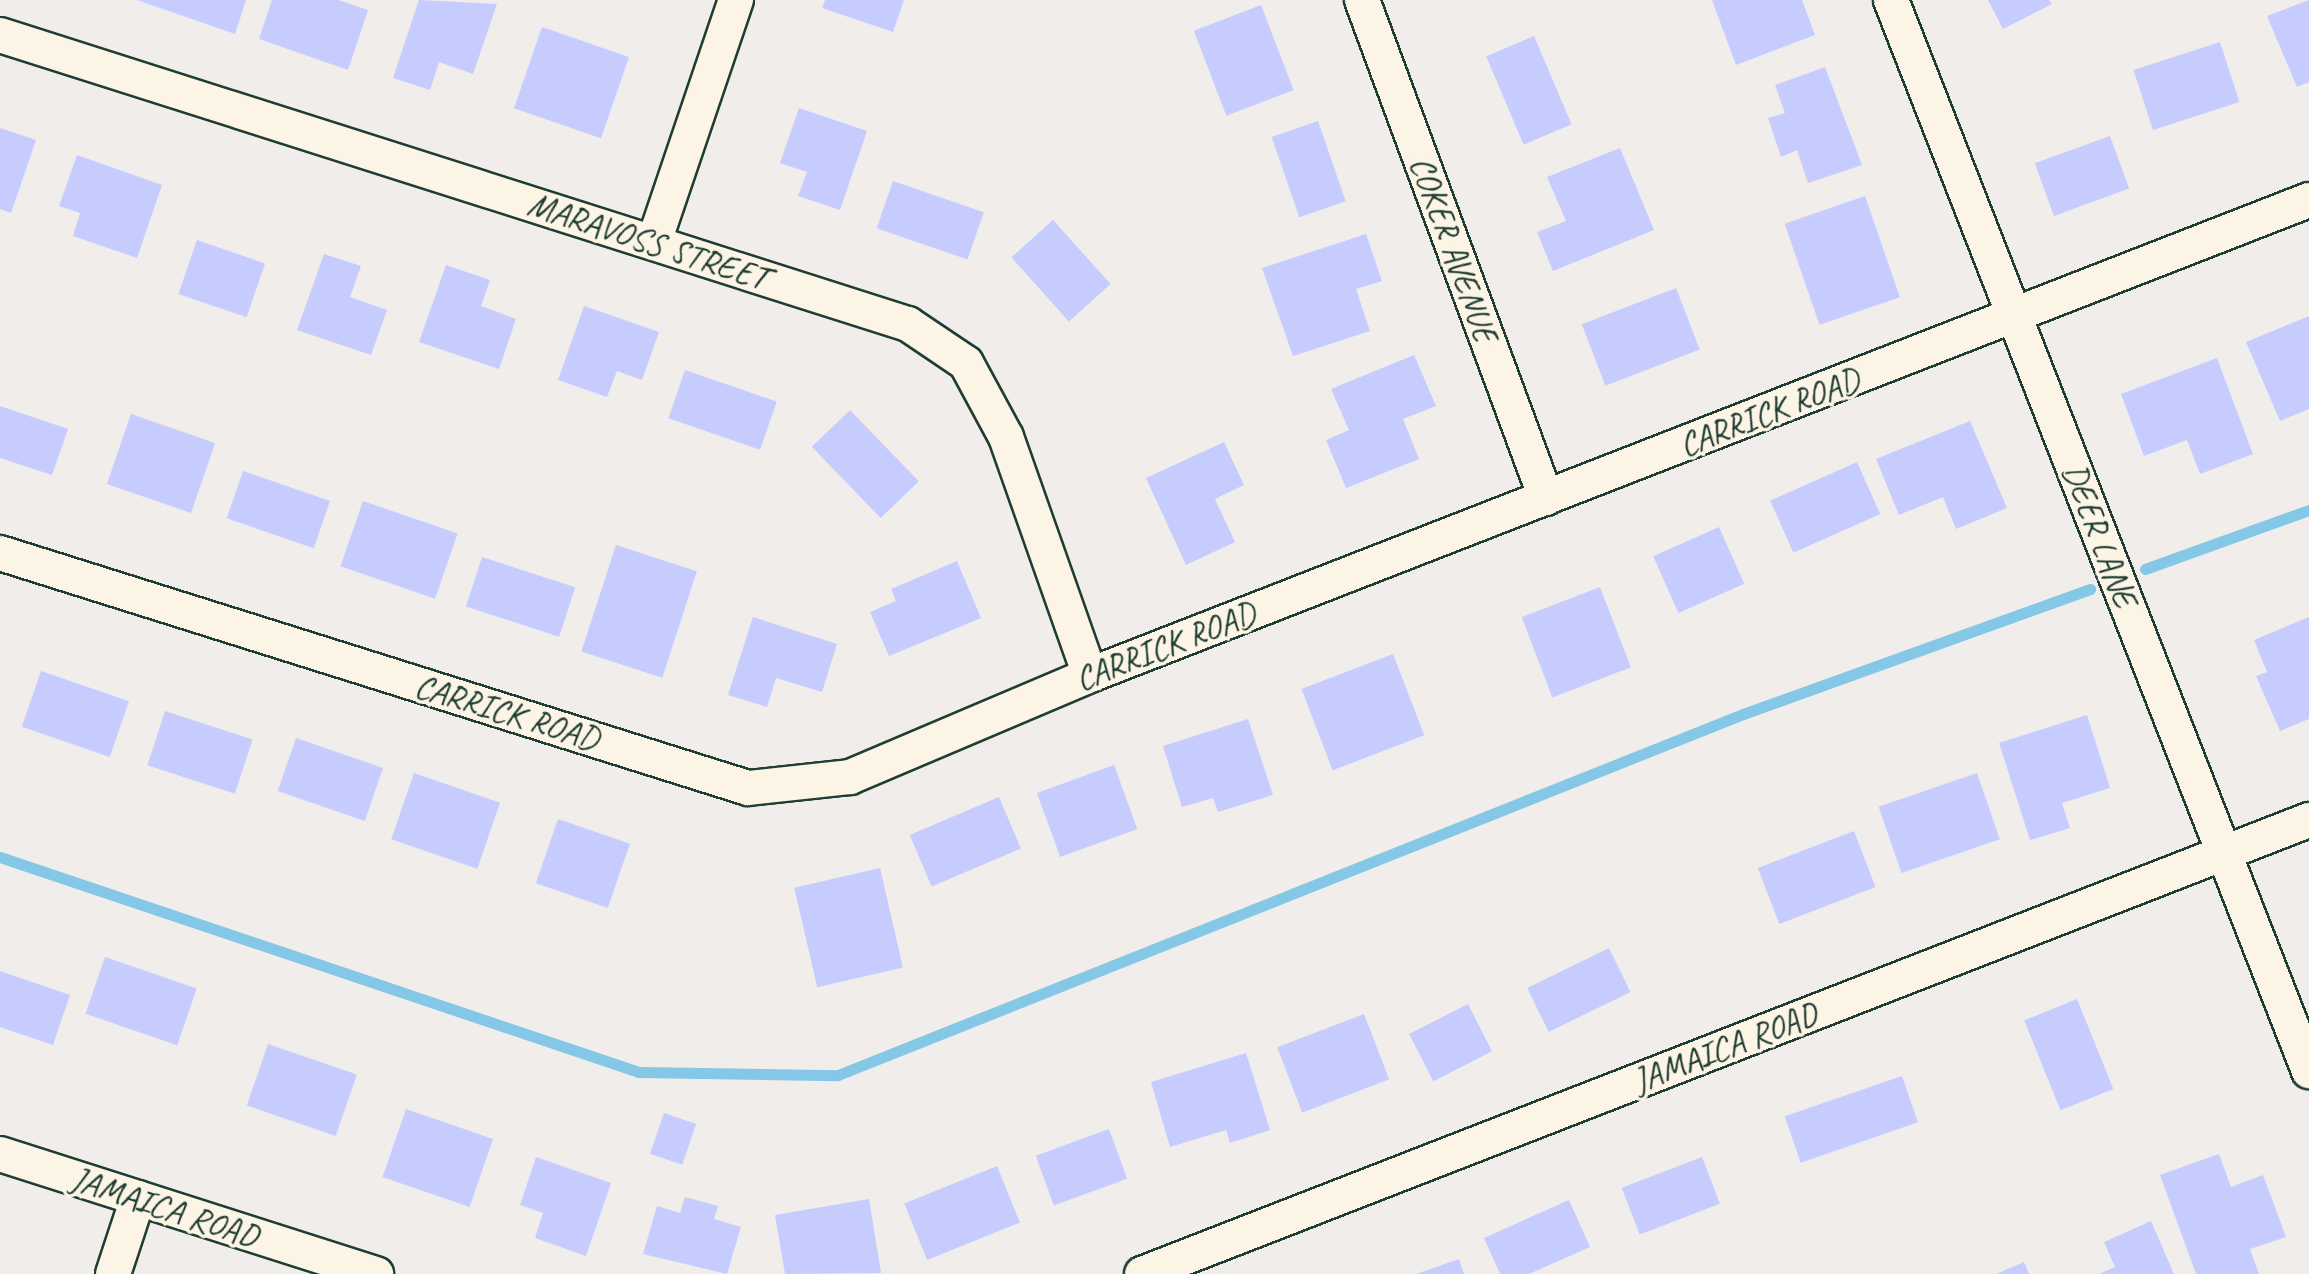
<!DOCTYPE html>
<style>
body{margin:0}
#map{position:relative;width:2309px;height:1274px;overflow:hidden;background:#f1edea;font-family:Caveat,sans-serif}
div>[style]{position:absolute}
.stream>*{height:11px;margin:-5.5px;padding:0 5.5px;transform-origin:5.5px;border-radius:5.5px;background:#85c7e6}
.building>*{inset:0;background:#c6ccfe;transform-origin:0 0}
.roads{filter:drop-shadow(2px 0 #1f3d34) drop-shadow(-2px 0 #1f3d34) drop-shadow(0 2px #1f3d34) drop-shadow(0 -2px #1f3d34)}
.street>*{height:34px;margin:-17px;padding:0 17px;transform-origin:17px;border-radius:17px;background:#fcf5e5}
span{translate:-50% -50%;white-space:nowrap;text-align:center;line-height:1.15;-webkit-text-stroke:7px #fcf5e5;paint-order:stroke}
.street-label{font-size:34px;color:#1f3d34}
</style>
<div id="map">
<div class="stream">
<i style="left:2145px;top:569px;width:174px;rotate:-19.8deg"></i>
<i style="left:0;top:857px;width:674px;rotate:18.6deg"></i>
<i style="left:639px;top:1072px;width:199px;rotate:0.9deg"></i>
<i style="left:838px;top:1075px;width:974px;rotate:-21.75deg"></i>
<i style="left:1743px;top:714px;width:369px;rotate:-19.8deg"></i>
</div>
<div class="building">
<i style="clip-path:polygon(137px 0,246px 0,235px 34px)"></i>
<i style="clip-path:polygon(272px 0,338px 0,368px 10px,348px 70px,259px 39px)"></i>
<i style="clip-path:polygon(419px 0,497px 4px,473px 74px,439px 62px,430px 90px,393px 78px)"></i>
<i style="clip-path:polygon(825px 0,904px 0,893px 32px,822px 8px)"></i>
<i style="clip-path:polygon(1712px 0,1802px 0,1815px 35px,1736px 65px)"></i>
<i style="clip-path:polygon(1988px 0,2049px 0,2052px 4px,2003px 29px)"></i>
<i style="clip-path:polygon(2309px 0,2309px 82px,2297px 87px,2267px 16px)"></i>
<i style="left:1261px;top:5px;width:91px;height:72px;rotate:69deg"></i>
<i style="left:542px;top:27px;width:92px;height:86px;rotate:19deg"></i>
<i style="left:1534px;top:36px;width:96px;height:52px;rotate:67deg"></i>
<i style="left:2220px;top:42px;width:63px;height:91px;rotate:72deg"></i>
<i style="clip-path:polygon(1825px 67px,1862px 165px,1808px 183px,1797px 150px,1781px 157px,1768px 118px,1785px 113px,1775px 85px)"></i>
<i style="clip-path:polygon(799px 108px,867px 131px,840px 210px,798px 196px,807px 172px,780px 163px)"></i>
<i style="left:1318px;top:121px;width:85px;height:49px;rotate:71deg"></i>
<i style="clip-path:polygon(0 128px,36px 140px,11px 213px,0 209px)"></i>
<i style="left:2110px;top:136px;width:56px;height:80px;rotate:70deg"></i>
<i style="clip-path:polygon(1620px 148px,1654px 230px,1553px 271px,1537px 232px,1566px 221px,1547px 177px)"></i>
<i style="clip-path:polygon(77px 155px,162px 185px,137px 258px,73px 236px,80px 213px,59px 206px)"></i>
<i style="left:893px;top:181px;width:96px;height:50px;rotate:19deg"></i>
<i style="left:1865px;top:196px;width:107px;height:85px;rotate:71deg"></i>
<i style="left:1053px;top:220px;width:86px;height:56px;rotate:48deg"></i>
<i style="clip-path:polygon(1366px 234px,1382px 281px,1356px 289px,1370px 331px,1293px 356px,1262px 268px)"></i>
<i style="left:197px;top:240px;width:72px;height:57px;rotate:19deg"></i>
<i style="clip-path:polygon(324px 254px,361px 266px,350px 297px,387px 310px,371px 355px,297px 330px)"></i>
<i style="clip-path:polygon(446px 265px,490px 280px,481px 306px,516px 319px,499px 369px,419px 342px)"></i>
<i style="left:1676px;top:288px;width:66px;height:101px;rotate:69deg"></i>
<i style="clip-path:polygon(584px 306px,659px 332px,642px 380px,617px 371px,607px 397px,558px 380px)"></i>
<i style="clip-path:polygon(2309px 316px,2309px 409px,2280px 421px,2246px 342px)"></i>
<i style="clip-path:polygon(1414px 355px,1436px 406px,1403px 419px,1419px 459px,1346px 488px,1326px 440px,1349px 430px,1331px 389px)"></i>
<i style="clip-path:polygon(2217px 358px,2253px 454px,2200px 474px,2187px 440px,2144px 456px,2121px 394px)"></i>
<i style="left:685px;top:370px;width:97px;height:51px;rotate:19deg"></i>
<i style="clip-path:polygon(0 406px,68px 429px,52px 475px,0 458px)"></i>
<i style="left:850px;top:410px;width:99px;height:53px;rotate:46deg"></i>
<i style="left:131px;top:414px;width:89px;height:74px;rotate:19deg"></i>
<i style="clip-path:polygon(1970px 421px,2007px 508px,1956px 529px,1943px 497px,1899px 515px,1876px 459px)"></i>
<i style="clip-path:polygon(1224px 442px,1244px 485px,1215px 499px,1235px 542px,1186px 565px,1146px 478px)"></i>
<i style="left:1857px;top:462px;width:57px;height:95px;rotate:66deg"></i>
<i style="left:243px;top:471px;width:92px;height:50px;rotate:19deg"></i>
<i style="left:363px;top:501px;width:100px;height:69px;rotate:19deg"></i>
<i style="left:1719px;top:527px;width:62px;height:72px;rotate:66deg"></i>
<i style="left:616px;top:545px;width:85px;height:112px;rotate:18deg"></i>
<i style="left:482px;top:557px;width:98px;height:52px;rotate:18deg"></i>
<i style="clip-path:polygon(957px 561px,981px 618px,889px 656px,870px 612px,896px 601px,891px 589px)"></i>
<i style="left:1600px;top:587px;width:86px;height:84px;rotate:69deg"></i>
<i style="clip-path:polygon(753px 617px,837px 644px,822px 692px,776px 678px,767px 707px,728px 695px)"></i>
<i style="clip-path:polygon(2309px 617px,2309px 719px,2280px 731px,2256px 676px,2267px 672px,2254px 640px)"></i>
<i style="left:1393px;top:654px;width:87px;height:98px;rotate:69deg"></i>
<i style="left:41px;top:671px;width:93px;height:59px;rotate:19deg"></i>
<i style="left:165px;top:711px;width:92px;height:57px;rotate:18deg"></i>
<i style="clip-path:polygon(2087px 715px,2110px 788px,2062px 803px,2070px 828px,2030px 840px,1999px 743px)"></i>
<i style="clip-path:polygon(1248px 719px,1273px 795px,1218px 812px,1213px 798px,1182px 807px,1163px 746px)"></i>
<i style="left:296px;top:738px;width:92px;height:56px;rotate:19deg"></i>
<i style="left:1114px;top:765px;width:68px;height:82px;rotate:70deg"></i>
<i style="left:414px;top:773px;width:91px;height:70px;rotate:19deg"></i>
<i style="left:1977px;top:773px;width:70px;height:104px;rotate:71deg"></i>
<i style="left:999px;top:797px;width:56px;height:97px;rotate:67deg"></i>
<i style="left:558px;top:819px;width:76px;height:68px;rotate:19deg"></i>
<i style="left:1854px;top:831px;width:60px;height:103px;rotate:69deg"></i>
<i style="left:880px;top:868px;width:102px;height:88px;rotate:77deg"></i>
<i style="left:1609px;top:948px;width:49px;height:91px;rotate:64deg"></i>
<i style="left:105px;top:957px;width:97px;height:60px;rotate:19deg"></i>
<i style="clip-path:polygon(0 971px,70px 995px,53px 1045px,0 1027px)"></i>
<i style="left:2077px;top:999px;width:97px;height:57px;rotate:68deg"></i>
<i style="left:1468px;top:1004px;width:53px;height:66px;rotate:63deg"></i>
<i style="left:1364px;top:1014px;width:70px;height:93px;rotate:69deg"></i>
<i style="left:268px;top:1044px;width:94px;height:65px;rotate:19deg"></i>
<i style="clip-path:polygon(1246px 1053px,1270px 1130px,1230px 1143px,1226px 1130px,1170px 1147px,1151px 1082px)"></i>
<i style="left:1902px;top:1076px;width:49px;height:124px;rotate:71deg"></i>
<i style="left:406px;top:1109px;width:92px;height:72px;rotate:19deg"></i>
<i style="left:664px;top:1113px;width:34px;height:43px;rotate:19deg"></i>
<i style="left:1109px;top:1129px;width:53px;height:78px;rotate:70deg"></i>
<i style="clip-path:polygon(2219px 1154px,2231px 1187px,2263px 1175px,2286px 1237px,2250px 1249px,2259px 1274px,2196px 1274px,2160px 1175px)"></i>
<i style="clip-path:polygon(536px 1157px,611px 1183px,586px 1256px,535px 1238px,543px 1213px,520px 1205px)"></i>
<i style="left:1702px;top:1157px;width:50px;height:86px;rotate:69deg"></i>
<i style="left:997px;top:1166px;width:61px;height:100px;rotate:68deg"></i>
<i style="clip-path:polygon(685px 1197px,718px 1206px,714px 1219px,741px 1227px,727px 1274px,643px 1254px,657px 1206px,680px 1213px)"></i>
<i style="clip-path:polygon(869px 1199px,881px 1273px,785px 1274px,775px 1215px)"></i>
<i style="clip-path:polygon(1569px 1200px,1590px 1247px,1529px 1274px,1500px 1274px,1484px 1238px)"></i>
<i style="clip-path:polygon(2151px 1221px,2174px 1274px,2099px 1274px,2115px 1267px,2104px 1242px)"></i>
<i style="clip-path:polygon(1459px 1259px,1464px 1274px,1416px 1274px)"></i>
<i style="clip-path:polygon(2024px 1262px,2029px 1274px,1996px 1274px)"></i>
</div>
<div class="roads">
<div class="street">
<i style="left:1362px;top:0;width:531px;rotate:69.72deg"></i>
<i style="left:1891px;top:0;width:1150px;rotate:68.68deg"></i>
<i style="left:0;top:35px;width:953px;rotate:17.66deg"></i>
<i style="left:908px;top:324px;width:70px;rotate:33.9deg"></i>
<i style="left:966px;top:363px;width:84px;rotate:61.6deg"></i>
<i style="left:1006px;top:437px;width:252px;rotate:70.6deg"></i>
<i style="left:654px;top:242px;width:256px;rotate:-71.3deg"></i>
<i style="left:0;top:553px;width:784px;rotate:17.44deg"></i>
<i style="left:748px;top:788px;width:103px;rotate:-6.2deg"></i>
<i style="left:850px;top:777px;width:261px;rotate:-23deg"></i>
<i style="left:1090px;top:675px;width:1308px;rotate:-21.29deg"></i>
<i style="left:0;top:1154px;width:395px;rotate:17.7deg"></i>
<i style="left:113px;top:1274px;width:80px;rotate:-71.8deg"></i>
<i style="left:1142px;top:1274px;width:1252px;rotate:-21.26deg"></i>
</div>
</div>
<div class="street-label">
<span style="left:648px;top:241px;rotate:18deg">MARAVOSS STREET</span>
<span style="left:1454px;top:249px;rotate:70deg">COKER AVENUE</span>
<span style="left:1769px;top:412px;rotate:-21deg">CARRICK ROAD</span>
<span style="left:2100px;top:535px;rotate:69deg">DEER LANE</span>
<span style="left:1165px;top:646px;rotate:-21deg">CARRICK ROAD</span>
<span style="left:507px;top:712px;rotate:17deg">CARRICK ROAD</span>
<span style="left:1725px;top:1047px;rotate:-21deg">JAMAICA ROAD</span>
<span style="left:165px;top:1207px;rotate:18deg">JAMAICA ROAD</span>
</div>
</div>
